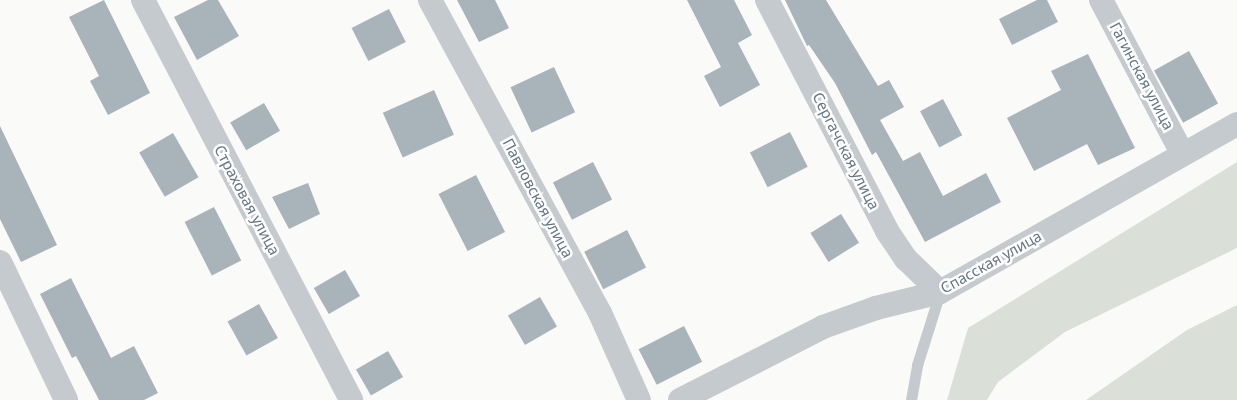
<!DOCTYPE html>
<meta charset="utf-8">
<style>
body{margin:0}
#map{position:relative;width:1237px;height:400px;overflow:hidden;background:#fafaf8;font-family:"Noto Sans",sans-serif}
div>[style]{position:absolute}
.green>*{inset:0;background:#dae0d7}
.building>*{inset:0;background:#a9b3ba;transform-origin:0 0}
.lane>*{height:11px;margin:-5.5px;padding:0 5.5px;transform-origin:5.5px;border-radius:5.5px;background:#c5cace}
.street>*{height:24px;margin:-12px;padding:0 12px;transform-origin:12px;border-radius:12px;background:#c5cace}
span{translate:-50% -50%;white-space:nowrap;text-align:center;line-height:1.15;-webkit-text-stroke:5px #fff;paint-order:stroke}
.street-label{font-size:15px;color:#637784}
</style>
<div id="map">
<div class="green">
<i style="clip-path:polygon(1237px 162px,1237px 248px,1065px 332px,998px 382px,987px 400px,947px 400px,968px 328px)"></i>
<i style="clip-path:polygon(1237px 305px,1237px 400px,1086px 400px,1187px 330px)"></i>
</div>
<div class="building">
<i style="clip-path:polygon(104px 0,150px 93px,108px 115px,90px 81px,99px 76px,69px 17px)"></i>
<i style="clip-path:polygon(208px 0,218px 0,239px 36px,197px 60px,174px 17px)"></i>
<i style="clip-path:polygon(457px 0,495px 0,509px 28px,479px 42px)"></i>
<i style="clip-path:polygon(687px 0,734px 0,752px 35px,738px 43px,760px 85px,720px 107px,704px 76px,721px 67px)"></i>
<i style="clip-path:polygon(785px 0,826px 0,878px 86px,889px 80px,904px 107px,880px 120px,903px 161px,920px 152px,943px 196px,986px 173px,1001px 202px,925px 242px,876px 152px,872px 155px,835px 83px,809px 45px,807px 46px)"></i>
<i style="clip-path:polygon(1037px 0,1047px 0,1058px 22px,1012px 45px,999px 19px)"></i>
<i style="left:389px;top:9px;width:37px;height:42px;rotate:63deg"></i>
<i style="left:1189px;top:51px;width:60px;height:40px;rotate:61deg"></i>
<i style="clip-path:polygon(1088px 54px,1135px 148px,1098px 165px,1087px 144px,1034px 171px,1007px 118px,1061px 90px,1051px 71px)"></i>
<i style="left:554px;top:67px;width:50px;height:48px;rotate:65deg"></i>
<i style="left:434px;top:90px;width:49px;height:56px;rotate:66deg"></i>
<i style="left:943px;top:99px;width:41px;height:26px;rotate:62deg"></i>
<i style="left:264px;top:103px;width:32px;height:39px;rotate:60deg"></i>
<i style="clip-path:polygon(0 126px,57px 245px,21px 262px,0 219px)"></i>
<i style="left:790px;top:132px;width:39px;height:45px;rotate:63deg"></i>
<i style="left:173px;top:133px;width:51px;height:39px;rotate:60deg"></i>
<i style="left:593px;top:162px;width:42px;height:45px;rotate:63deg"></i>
<i style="left:476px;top:175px;width:64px;height:42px;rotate:63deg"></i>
<i style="clip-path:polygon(308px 183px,320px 214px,289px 229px,272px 197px)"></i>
<i style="left:214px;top:207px;width:60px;height:33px;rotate:63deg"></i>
<i style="left:841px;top:214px;width:34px;height:36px;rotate:58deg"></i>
<i style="left:627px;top:230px;width:42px;height:48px;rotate:63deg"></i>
<i style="left:345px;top:270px;width:30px;height:36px;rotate:60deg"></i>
<i style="clip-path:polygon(71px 278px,111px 358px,134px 346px,158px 393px,144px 400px,99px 400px,76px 356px,72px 358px,40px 294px)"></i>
<i style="left:540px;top:297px;width:34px;height:37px;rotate:60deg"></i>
<i style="left:259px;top:304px;width:39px;height:36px;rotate:61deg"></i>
<i style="left:684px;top:326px;width:40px;height:51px;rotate:63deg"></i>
<i style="left:388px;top:351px;width:30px;height:37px;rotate:60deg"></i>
</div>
<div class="lane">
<i style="left:911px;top:400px;width:36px;rotate:-80deg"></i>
<i style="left:917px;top:365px;width:77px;rotate:-72.5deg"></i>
</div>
<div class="street">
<i style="left:143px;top:0;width:451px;rotate:62.5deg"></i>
<i style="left:430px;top:0;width:356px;rotate:61.5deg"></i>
<i style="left:600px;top:313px;width:95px;rotate:65.9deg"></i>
<i style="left:767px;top:0;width:260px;rotate:62.5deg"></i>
<i style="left:887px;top:231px;width:34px;rotate:56deg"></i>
<i style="left:906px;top:259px;width:47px;rotate:44.1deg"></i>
<i style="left:1101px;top:0;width:173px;rotate:62.1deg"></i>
<i style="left:0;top:262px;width:153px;rotate:64.4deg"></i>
<i style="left:680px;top:400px;width:161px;rotate:-27deg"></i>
<i style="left:823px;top:327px;width:56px;rotate:-19.7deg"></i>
<i style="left:876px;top:308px;width:66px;rotate:-14deg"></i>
<i style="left:940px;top:292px;width:341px;rotate:-29.5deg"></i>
</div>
<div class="street-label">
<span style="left:1142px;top:76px;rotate:62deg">Гагинская улица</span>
<span style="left:846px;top:151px;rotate:63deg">Сергачская улица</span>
<span style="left:538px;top:198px;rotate:62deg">Павловская улица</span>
<span style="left:247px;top:200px;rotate:62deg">Страховая улица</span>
<span style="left:991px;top:262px;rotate:-29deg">Спасская улица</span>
</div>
</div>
